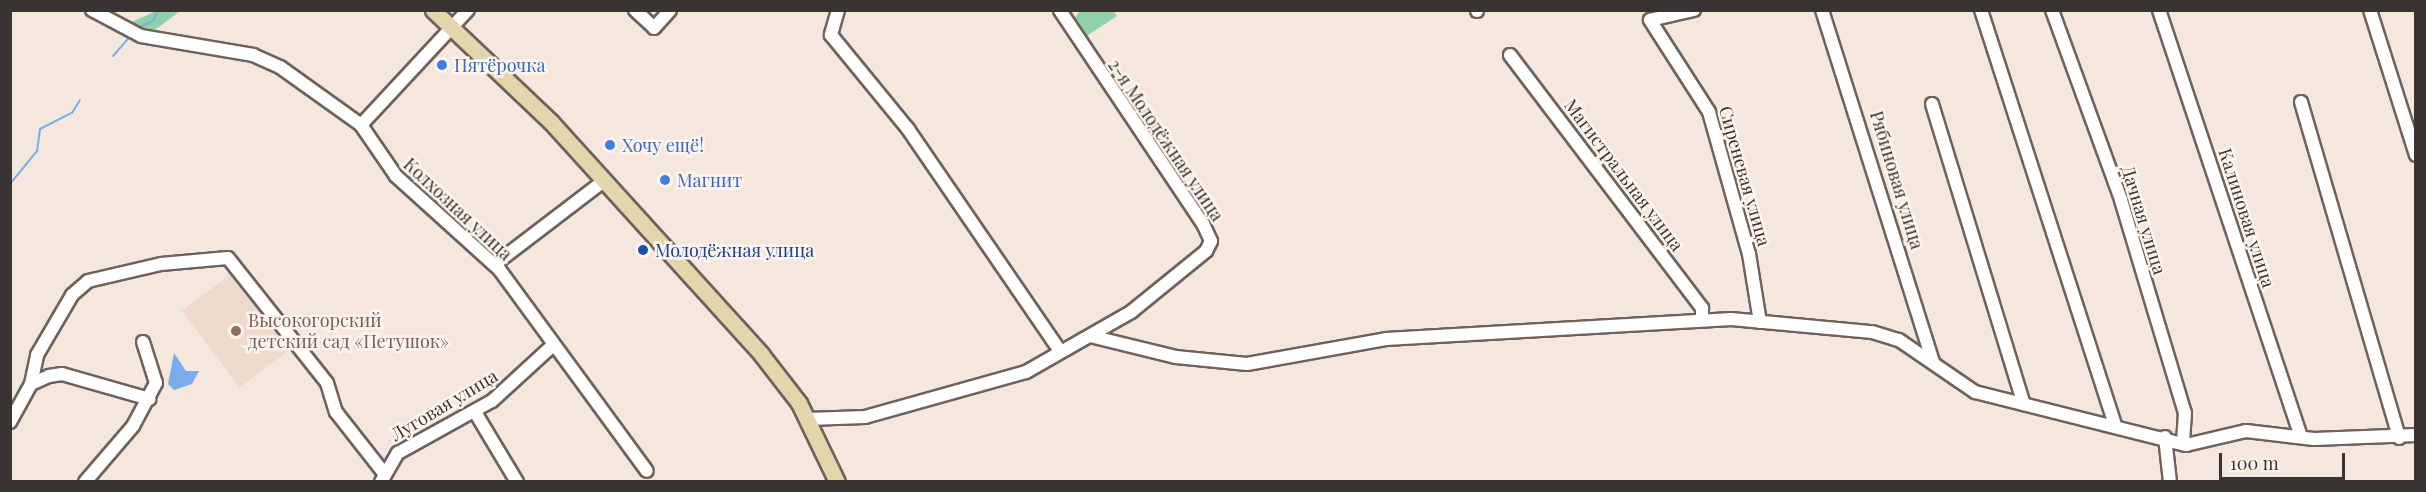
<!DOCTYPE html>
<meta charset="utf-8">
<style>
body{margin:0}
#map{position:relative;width:2426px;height:492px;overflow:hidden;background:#f4e7dd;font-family:"Playfair Display",serif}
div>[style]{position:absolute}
.built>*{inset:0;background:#eedacc;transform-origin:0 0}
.green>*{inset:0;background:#91d1aa}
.water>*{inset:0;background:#7cadeb}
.stream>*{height:2px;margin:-1px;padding:0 1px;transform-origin:1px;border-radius:1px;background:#7cadeb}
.roads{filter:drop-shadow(2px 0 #6e625b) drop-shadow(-2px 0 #6e625b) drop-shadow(0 2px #6e625b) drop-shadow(0 -2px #6e625b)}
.minor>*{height:12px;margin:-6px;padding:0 6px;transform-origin:6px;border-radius:6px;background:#fff}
.major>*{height:15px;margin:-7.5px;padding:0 7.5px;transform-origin:7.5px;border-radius:7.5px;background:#e3d6ac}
.dots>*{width:16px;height:16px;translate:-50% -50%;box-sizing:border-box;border:3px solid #fff4ed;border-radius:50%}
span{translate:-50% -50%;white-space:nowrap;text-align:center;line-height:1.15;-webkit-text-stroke:5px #fff4ed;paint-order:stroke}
.shop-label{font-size:18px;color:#366cbe}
.left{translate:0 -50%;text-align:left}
.street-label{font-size:18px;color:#393431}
.transit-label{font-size:18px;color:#164399}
.education-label{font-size:18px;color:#785e54}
.frame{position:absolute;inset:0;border:12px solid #393431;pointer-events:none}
.scale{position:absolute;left:2219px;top:453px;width:126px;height:27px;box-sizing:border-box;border:3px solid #393431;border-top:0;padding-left:8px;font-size:18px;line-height:21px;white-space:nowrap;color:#393431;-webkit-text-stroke:4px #fff4ed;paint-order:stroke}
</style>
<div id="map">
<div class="built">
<i style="left:232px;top:273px;width:96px;height:63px;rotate:53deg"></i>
</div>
<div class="green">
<i style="clip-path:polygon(156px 11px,180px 11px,151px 33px,125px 25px)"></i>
<i style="clip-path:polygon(1080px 11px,1113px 11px,1117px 16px,1085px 37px,1074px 19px)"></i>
</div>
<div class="water">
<i style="clip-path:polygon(174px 353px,186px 371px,199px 371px,192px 384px,174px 390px,168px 384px)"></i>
</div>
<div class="stream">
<i style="left:137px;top:28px;width:17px;rotate:-24deg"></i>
<i style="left:153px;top:21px;width:12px;rotate:-66deg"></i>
<i style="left:113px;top:56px;width:23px;rotate:-49deg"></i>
<i style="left:10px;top:184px;width:43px;rotate:-50.7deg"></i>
<i style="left:37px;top:151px;width:22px;rotate:-82deg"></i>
<i style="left:40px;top:129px;width:36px;rotate:-27deg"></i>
<i style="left:72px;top:113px;width:15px;rotate:-58deg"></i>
</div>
<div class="roads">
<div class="minor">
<i style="left:92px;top:10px;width:55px;rotate:28deg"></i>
<i style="left:141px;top:36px;width:114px;rotate:9.6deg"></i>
<i style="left:253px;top:55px;width:30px;rotate:24deg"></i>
<i style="left:280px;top:67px;width:100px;rotate:35.6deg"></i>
<i style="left:361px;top:125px;width:62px;rotate:55.5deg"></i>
<i style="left:396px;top:176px;width:139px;rotate:42.1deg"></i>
<i style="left:499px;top:269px;width:250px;rotate:53.8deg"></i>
<i style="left:635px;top:10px;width:26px;rotate:43deg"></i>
<i style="left:654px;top:28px;width:24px;rotate:-48deg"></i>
<i style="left:838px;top:10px;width:26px;rotate:106deg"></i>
<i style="left:831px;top:35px;width:122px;rotate:50.7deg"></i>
<i style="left:908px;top:129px;width:269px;rotate:55.6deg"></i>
<i style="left:1477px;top:10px;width:1px;rotate:90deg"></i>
<i style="left:1694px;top:10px;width:45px;rotate:167.2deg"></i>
<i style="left:1650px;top:20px;width:109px;rotate:57.3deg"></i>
<i style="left:1709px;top:112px;width:148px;rotate:74.3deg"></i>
<i style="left:1749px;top:254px;width:69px;rotate:80.8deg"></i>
<i style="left:1822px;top:10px;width:369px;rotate:72.5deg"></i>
<i style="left:1981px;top:10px;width:435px;rotate:72.1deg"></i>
<i style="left:2052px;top:10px;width:202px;rotate:70deg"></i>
<i style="left:2121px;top:200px;width:222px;rotate:73.3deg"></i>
<i style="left:2185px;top:413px;width:31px;rotate:94deg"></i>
<i style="left:2159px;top:10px;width:450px;rotate:71.6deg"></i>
<i style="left:2370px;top:10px;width:152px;rotate:72.4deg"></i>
<i style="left:1510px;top:55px;width:318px;rotate:52.8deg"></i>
<i style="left:1702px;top:308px;width:12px;rotate:90deg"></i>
<i style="left:2301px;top:102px;width:350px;rotate:73.7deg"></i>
<i style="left:1932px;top:104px;width:314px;rotate:73deg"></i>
<i style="left:361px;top:125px;width:157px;rotate:-47.1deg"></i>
<i style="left:495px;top:264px;width:138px;rotate:-37.4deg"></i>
<i style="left:1090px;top:336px;width:89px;rotate:13.7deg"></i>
<i style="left:1176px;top:357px;width:71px;rotate:5.6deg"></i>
<i style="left:1247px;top:364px;width:141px;rotate:-10.2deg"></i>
<i style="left:1386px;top:339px;width:346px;rotate:-3.3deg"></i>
<i style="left:1731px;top:319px;width:142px;rotate:5.3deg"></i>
<i style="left:1872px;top:332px;width:28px;rotate:17deg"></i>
<i style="left:1899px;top:340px;width:92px;rotate:34.4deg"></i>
<i style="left:1975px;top:392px;width:218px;rotate:14.1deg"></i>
<i style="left:2186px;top:445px;width:62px;rotate:-13.1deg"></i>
<i style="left:2246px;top:431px;width:68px;rotate:6.7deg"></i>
<i style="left:2314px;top:439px;width:102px;rotate:-2.2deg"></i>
<i style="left:31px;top:384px;width:30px;rotate:-78deg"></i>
<i style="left:37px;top:355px;width:69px;rotate:-59.7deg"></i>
<i style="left:72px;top:295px;width:21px;rotate:-41deg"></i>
<i style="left:88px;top:281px;width:75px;rotate:-13.1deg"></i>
<i style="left:161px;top:264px;width:67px;rotate:-5.1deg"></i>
<i style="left:228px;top:258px;width:159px;rotate:51.6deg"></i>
<i style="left:327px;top:383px;width:30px;rotate:73deg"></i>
<i style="left:336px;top:412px;width:76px;rotate:51.9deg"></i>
<i style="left:475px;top:412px;width:82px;rotate:59deg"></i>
<i style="left:808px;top:419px;width:57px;rotate:-2deg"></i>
<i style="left:865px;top:417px;width:167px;rotate:-15.6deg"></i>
<i style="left:1026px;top:372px;width:121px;rotate:-29.7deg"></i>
<i style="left:1131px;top:312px;width:97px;rotate:-39.1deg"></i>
<i style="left:1206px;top:251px;width:11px;rotate:-63deg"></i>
<i style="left:1211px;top:241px;width:19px;rotate:-115deg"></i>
<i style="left:1203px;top:224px;width:257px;rotate:-123.8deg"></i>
<i style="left:10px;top:422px;width:43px;rotate:-61.1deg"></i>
<i style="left:31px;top:384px;width:20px;rotate:-24deg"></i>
<i style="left:49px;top:376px;width:13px;rotate:-9deg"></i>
<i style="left:62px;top:374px;width:91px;rotate:16deg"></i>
<i style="left:2165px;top:437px;width:45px;rotate:83.7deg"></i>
<i style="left:85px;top:482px;width:74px;rotate:-49.4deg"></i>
<i style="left:133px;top:426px;width:49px;rotate:-61.9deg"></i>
<i style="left:156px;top:383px;width:43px;rotate:-107.6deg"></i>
<i style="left:381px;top:482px;width:34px;rotate:-60deg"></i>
<i style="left:398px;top:453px;width:107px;rotate:-29deg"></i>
<i style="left:492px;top:401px;width:81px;rotate:-42.5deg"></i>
</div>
<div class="major">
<i style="left:433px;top:10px;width:163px;rotate:43.5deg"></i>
<i style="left:551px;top:122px;width:313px;rotate:47.8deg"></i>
<i style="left:761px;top:354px;width:62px;rotate:52.2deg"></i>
<i style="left:799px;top:403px;width:88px;rotate:64.3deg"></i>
</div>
</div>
<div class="dots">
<i style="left:442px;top:65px;background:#3f7fe0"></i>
<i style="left:610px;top:145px;background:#3f7fe0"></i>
<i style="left:665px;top:180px;background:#3f7fe0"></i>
<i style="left:643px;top:250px;background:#1a4fb4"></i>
<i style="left:236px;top:331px;background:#8d6e63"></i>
</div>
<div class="shop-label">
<span class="left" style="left:454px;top:65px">Пятёрочка</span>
<span class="left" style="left:622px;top:145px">Хочу ещё!</span>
<span class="left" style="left:677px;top:180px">Магнит</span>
</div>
<div class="street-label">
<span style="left:1166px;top:140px;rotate:56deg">2-я Молодёжная улица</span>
<span style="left:1624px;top:175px;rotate:53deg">Магистральная улица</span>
<span style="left:1745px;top:176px;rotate:74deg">Сиреневая улица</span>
<span style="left:1897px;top:180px;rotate:73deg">Рябиновая улица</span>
<span style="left:458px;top:209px;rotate:43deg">Колхозная улица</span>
<span style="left:2247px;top:218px;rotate:72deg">Калиновая улица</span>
<span style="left:2144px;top:220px;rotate:73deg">Дачная улица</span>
<span style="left:444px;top:405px;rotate:-31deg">Луговая улица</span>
</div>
<div class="transit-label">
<span class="left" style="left:655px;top:250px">Молодёжная улица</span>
</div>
<div class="education-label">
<span class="left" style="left:248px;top:331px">Высокогорский<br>детский сад «Петушок»</span>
</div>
<div class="frame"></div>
<div class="scale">100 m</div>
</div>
